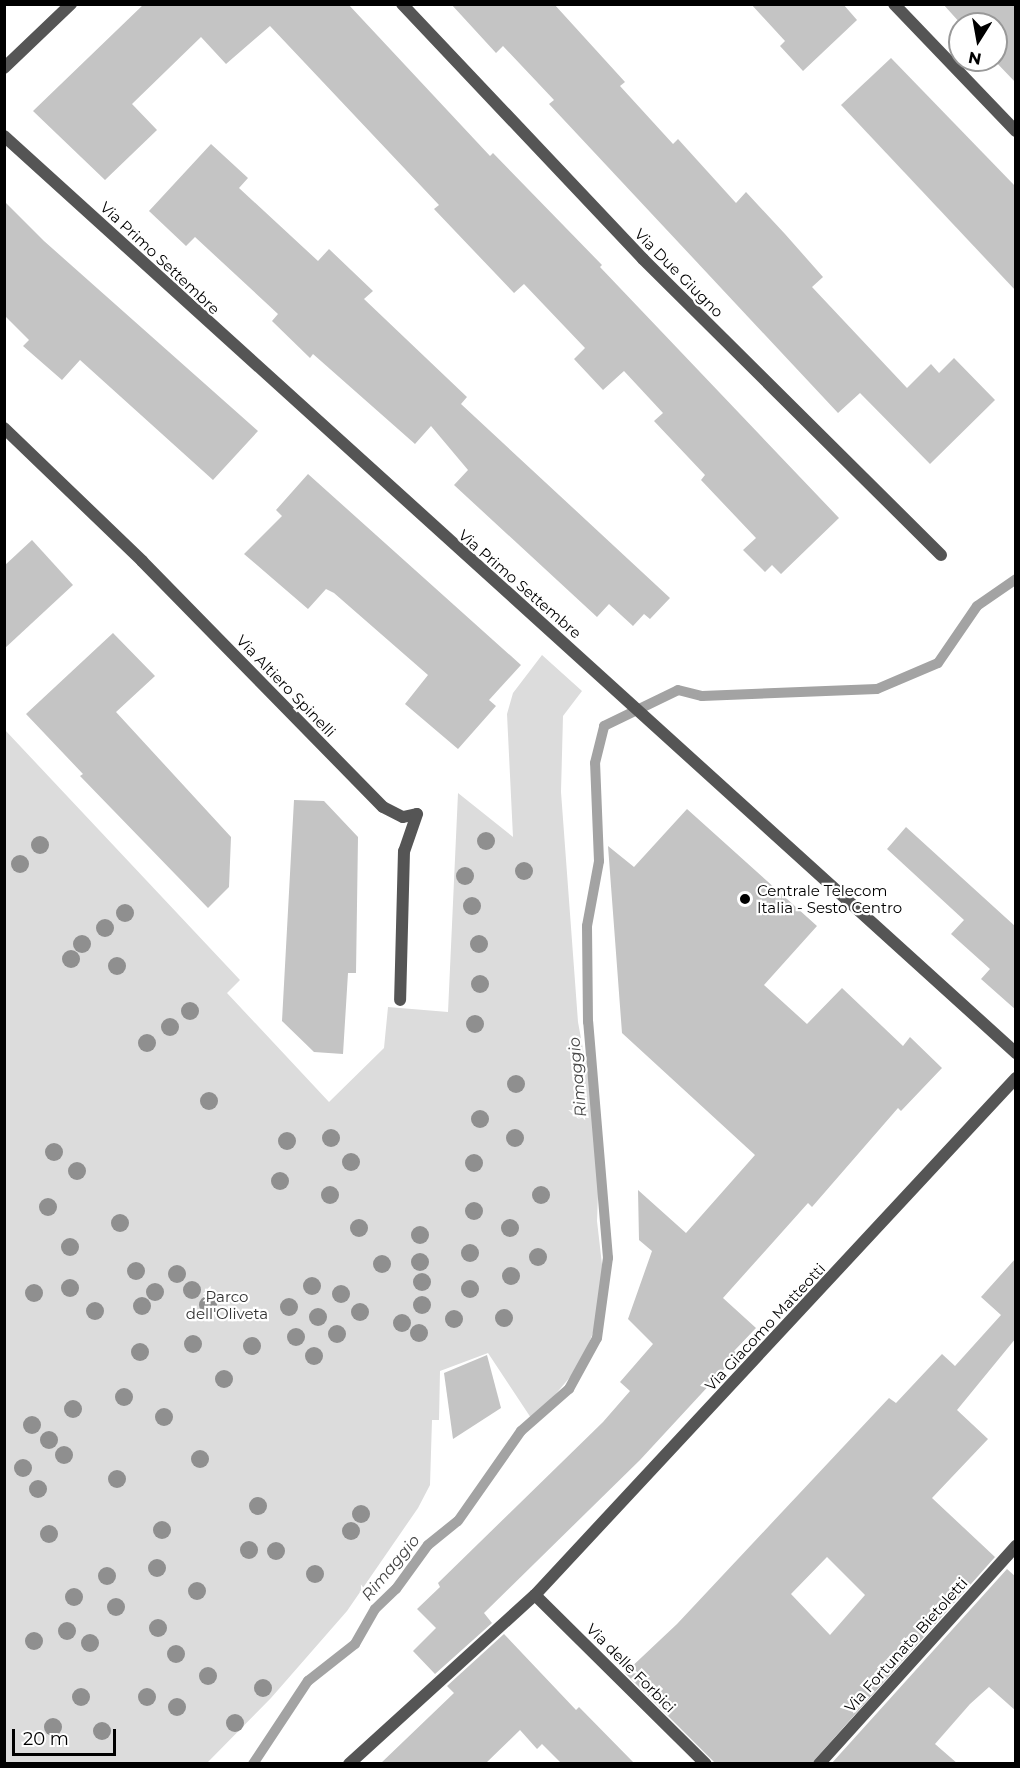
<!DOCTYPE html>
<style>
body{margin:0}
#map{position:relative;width:1020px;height:1768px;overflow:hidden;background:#fff;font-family:Montserrat,sans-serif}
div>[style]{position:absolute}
.green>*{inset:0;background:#dcdcdc}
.stream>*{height:10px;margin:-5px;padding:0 5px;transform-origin:5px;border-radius:5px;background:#a3a3a3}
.building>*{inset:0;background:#c4c4c4}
.minor>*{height:12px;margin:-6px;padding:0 6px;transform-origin:6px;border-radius:6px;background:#555}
.trees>*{width:18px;height:18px;margin:-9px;border-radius:50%;background:#8f8f8f}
.dots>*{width:16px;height:16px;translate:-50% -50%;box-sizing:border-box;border:3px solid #fff;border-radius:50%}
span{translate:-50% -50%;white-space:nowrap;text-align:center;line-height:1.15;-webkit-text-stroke:4.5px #fff;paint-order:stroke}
.street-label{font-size:15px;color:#000}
.poi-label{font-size:15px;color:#000}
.left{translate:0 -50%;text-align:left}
.park-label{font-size:15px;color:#333}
.water-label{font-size:16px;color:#444;font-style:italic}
.frame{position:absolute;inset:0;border:6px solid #000;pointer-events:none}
.north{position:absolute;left:948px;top:12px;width:60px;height:60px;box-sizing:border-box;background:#fff;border:2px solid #999;border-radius:50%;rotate:191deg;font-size:16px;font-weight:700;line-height:24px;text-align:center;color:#000}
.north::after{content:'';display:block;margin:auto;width:21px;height:27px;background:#000;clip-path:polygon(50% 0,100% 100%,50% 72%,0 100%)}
.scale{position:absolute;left:12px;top:1729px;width:104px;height:27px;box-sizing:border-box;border:3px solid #000;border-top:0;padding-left:8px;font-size:18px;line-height:21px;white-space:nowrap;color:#000;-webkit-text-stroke:4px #fff;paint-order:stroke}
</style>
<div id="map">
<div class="green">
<i style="clip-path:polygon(542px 655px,582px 691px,563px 716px,561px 792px,578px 1022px,600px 1142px,597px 1221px,606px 1299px,581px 1364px,533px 1421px,488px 1353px,440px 1371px,439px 1420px,432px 1420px,430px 1485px,418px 1508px,347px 1611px,271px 1698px,207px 1763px,5px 1763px,5px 730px,240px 980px,227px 993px,329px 1102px,384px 1048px,388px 1007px,448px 1012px,458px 793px,513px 837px,507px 714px,513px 693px)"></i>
</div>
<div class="stream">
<i style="left:253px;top:1764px;width:100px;rotate:-56.5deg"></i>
<i style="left:308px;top:1681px;width:60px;rotate:-38.2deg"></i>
<i style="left:355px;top:1644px;width:40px;rotate:-60.3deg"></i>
<i style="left:375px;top:1609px;width:29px;rotate:-44deg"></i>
<i style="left:396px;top:1589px;width:54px;rotate:-54deg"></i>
<i style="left:428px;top:1545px;width:38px;rotate:-39deg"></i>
<i style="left:458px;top:1521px;width:110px;rotate:-55deg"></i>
<i style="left:521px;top:1431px;width:64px;rotate:-41.2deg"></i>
<i style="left:569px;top:1389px;width:58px;rotate:-61.2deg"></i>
<i style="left:597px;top:1338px;width:81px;rotate:-82.2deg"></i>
<i style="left:608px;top:1258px;width:237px;rotate:-94.8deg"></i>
<i style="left:588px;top:1022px;width:96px;rotate:-90.6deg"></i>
<i style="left:587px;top:926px;width:66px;rotate:-79.5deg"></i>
<i style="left:599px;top:861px;width:98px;rotate:-92.3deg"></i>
<i style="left:595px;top:763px;width:38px;rotate:-76deg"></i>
<i style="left:604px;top:726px;width:82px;rotate:-25.9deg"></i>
<i style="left:678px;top:690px;width:25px;rotate:14deg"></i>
<i style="left:702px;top:696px;width:175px;rotate:-2.3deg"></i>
<i style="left:877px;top:689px;width:66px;rotate:-23.1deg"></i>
<i style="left:938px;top:663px;width:69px;rotate:-55.6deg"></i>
<i style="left:977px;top:606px;width:47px;rotate:-34.7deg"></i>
</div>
<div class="building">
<i style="clip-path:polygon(144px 4px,348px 4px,490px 156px,493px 153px,602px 265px,600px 267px,839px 518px,781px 574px,772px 565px,765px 572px,743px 550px,756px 538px,701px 480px,705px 475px,654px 421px,663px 413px,624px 371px,603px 390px,574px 359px,585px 348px,524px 284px,514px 293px,434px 209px,439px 205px,270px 26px,226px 64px,201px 37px,132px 104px,157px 130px,105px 180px,33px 111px)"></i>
<i style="clip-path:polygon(451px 4px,554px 4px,625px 82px,620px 86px,673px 144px,678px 139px,736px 203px,746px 192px,785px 234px,823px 277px,812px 287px,907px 388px,931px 364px,939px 373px,954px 358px,995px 400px,930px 464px,860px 393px,838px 413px,549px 104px,554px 100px,503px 46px,496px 53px)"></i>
<i style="clip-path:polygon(751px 4px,843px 4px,857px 20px,803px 71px,780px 46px,785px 41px)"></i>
<i style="clip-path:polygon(943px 4px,1016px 4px,1016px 83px,994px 60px,996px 24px,961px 24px)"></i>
<i style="clip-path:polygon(891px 58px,1016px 187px,1016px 291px,841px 105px)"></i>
<i style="clip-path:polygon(211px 144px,248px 178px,239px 188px,318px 261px,329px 249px,373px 291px,364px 299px,467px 397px,461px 404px,670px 598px,650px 619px,644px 614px,633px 626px,609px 604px,597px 617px,454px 485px,468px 470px,431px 426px,415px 444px,313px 354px,310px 358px,272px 321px,278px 314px,195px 237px,186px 246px,149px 211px)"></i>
<i style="clip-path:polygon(4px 201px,44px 241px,258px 431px,213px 480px,80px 360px,62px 380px,23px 346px,29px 340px,4px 315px)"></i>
<i style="clip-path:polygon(308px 474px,521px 665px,489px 700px,496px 706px,458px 749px,405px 704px,428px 675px,334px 593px,326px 589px,308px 609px,244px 554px,282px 516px,276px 510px)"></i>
<i style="clip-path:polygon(32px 540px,73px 585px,4px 649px,4px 566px)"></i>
<i style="clip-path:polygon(113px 633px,155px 676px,116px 712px,231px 837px,229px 887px,208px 908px,80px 776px,83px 774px,26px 714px)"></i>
<i style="clip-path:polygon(294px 800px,324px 801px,358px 837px,356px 973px,348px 973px,343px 1054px,314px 1052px,282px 1021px)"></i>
<i style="clip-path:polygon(687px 809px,817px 926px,764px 985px,807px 1024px,842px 988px,903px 1046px,910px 1037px,942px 1068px,901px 1111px,898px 1108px,812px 1207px,808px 1203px,723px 1298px,756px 1328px,734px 1351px,738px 1354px,640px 1460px,484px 1613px,492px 1623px,435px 1674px,413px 1651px,436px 1628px,417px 1609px,440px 1587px,438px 1583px,603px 1422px,630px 1391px,620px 1382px,653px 1344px,628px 1319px,652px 1251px,639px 1240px,638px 1190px,686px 1233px,755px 1155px,622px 1033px,608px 846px,634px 867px)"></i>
<i style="clip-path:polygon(906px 827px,1016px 927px,1016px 1010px,981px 979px,990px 969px,951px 934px,964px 920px,887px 849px)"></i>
<i style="clip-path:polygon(evenodd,1016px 1258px,1016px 1338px,957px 1410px,988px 1439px,932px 1498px,995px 1557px,811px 1764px,716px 1764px,625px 1673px,677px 1624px,889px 1398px,896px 1403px,942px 1354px,955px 1366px,1001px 1315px,981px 1297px,1016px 1258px,827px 1557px,865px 1595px,830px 1635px,791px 1594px,827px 1557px)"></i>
<i style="clip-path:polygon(487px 1355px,501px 1408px,453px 1439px,444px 1373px)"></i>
<i style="clip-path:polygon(1007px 1569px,1016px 1577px,1016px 1711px,989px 1687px,970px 1704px,935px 1744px,958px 1764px,831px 1764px)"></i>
<i style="clip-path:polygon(504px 1634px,576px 1710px,579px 1707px,635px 1764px,562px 1764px,542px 1744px,537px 1749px,520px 1730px,485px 1764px,380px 1764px,454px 1693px,447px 1686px)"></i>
</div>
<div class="minor">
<i style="left:402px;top:4px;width:351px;rotate:46.6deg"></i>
<i style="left:643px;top:259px;width:420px;rotate:44.8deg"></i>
<i style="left:894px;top:4px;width:176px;rotate:46.2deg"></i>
<i style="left:4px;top:68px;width:93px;rotate:-43.7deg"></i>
<i style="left:4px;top:136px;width:1366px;rotate:42.18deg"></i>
<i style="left:4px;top:428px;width:192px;rotate:43.9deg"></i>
<i style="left:142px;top:561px;width:344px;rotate:45.6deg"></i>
<i style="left:383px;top:807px;width:22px;rotate:27deg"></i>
<i style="left:403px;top:817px;width:14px;rotate:-12deg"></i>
<i style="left:417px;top:814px;width:39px;rotate:109deg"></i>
<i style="left:404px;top:851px;width:149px;rotate:91.5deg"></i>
<i style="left:535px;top:1595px;width:240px;rotate:44.7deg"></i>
<i style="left:349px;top:1764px;width:251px;rotate:-42.3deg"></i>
<i style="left:535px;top:1595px;width:706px;rotate:-47.07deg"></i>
<i style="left:819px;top:1764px;width:294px;rotate:-47.9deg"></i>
</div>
<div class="trees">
<i style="left:486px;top:841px"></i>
<i style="left:40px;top:845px"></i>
<i style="left:20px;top:864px"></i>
<i style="left:524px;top:871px"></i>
<i style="left:465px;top:876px"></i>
<i style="left:472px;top:906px"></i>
<i style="left:125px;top:913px"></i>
<i style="left:105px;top:928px"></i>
<i style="left:82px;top:944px"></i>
<i style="left:479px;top:944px"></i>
<i style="left:71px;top:959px"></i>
<i style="left:117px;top:966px"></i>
<i style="left:480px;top:984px"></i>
<i style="left:190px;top:1011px"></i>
<i style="left:475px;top:1024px"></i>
<i style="left:170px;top:1027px"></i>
<i style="left:147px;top:1043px"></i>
<i style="left:516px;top:1084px"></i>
<i style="left:209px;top:1101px"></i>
<i style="left:480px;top:1119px"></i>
<i style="left:331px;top:1138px"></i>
<i style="left:515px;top:1138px"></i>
<i style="left:287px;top:1141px"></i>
<i style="left:54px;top:1152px"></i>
<i style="left:351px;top:1162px"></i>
<i style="left:474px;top:1163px"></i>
<i style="left:77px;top:1171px"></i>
<i style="left:280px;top:1181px"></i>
<i style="left:330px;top:1195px"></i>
<i style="left:541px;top:1195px"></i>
<i style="left:48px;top:1207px"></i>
<i style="left:474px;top:1211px"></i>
<i style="left:120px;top:1223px"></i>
<i style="left:359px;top:1228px"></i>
<i style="left:510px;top:1228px"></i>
<i style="left:420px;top:1235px"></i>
<i style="left:70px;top:1247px"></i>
<i style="left:470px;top:1253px"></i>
<i style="left:538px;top:1257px"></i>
<i style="left:420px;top:1262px"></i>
<i style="left:382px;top:1264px"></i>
<i style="left:136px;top:1271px"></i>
<i style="left:177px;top:1274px"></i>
<i style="left:511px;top:1276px"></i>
<i style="left:422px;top:1282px"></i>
<i style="left:312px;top:1286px"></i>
<i style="left:70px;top:1288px"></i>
<i style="left:470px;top:1289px"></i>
<i style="left:192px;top:1290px"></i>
<i style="left:155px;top:1292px"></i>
<i style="left:34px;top:1293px"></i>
<i style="left:341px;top:1294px"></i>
<i style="left:208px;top:1305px"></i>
<i style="left:422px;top:1305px"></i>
<i style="left:142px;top:1306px"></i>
<i style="left:289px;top:1307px"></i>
<i style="left:95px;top:1311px"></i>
<i style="left:360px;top:1312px"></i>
<i style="left:318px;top:1317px"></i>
<i style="left:504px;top:1318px"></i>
<i style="left:454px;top:1319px"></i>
<i style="left:402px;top:1323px"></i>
<i style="left:419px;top:1333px"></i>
<i style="left:337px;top:1334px"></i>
<i style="left:296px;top:1337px"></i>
<i style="left:193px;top:1344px"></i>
<i style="left:252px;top:1346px"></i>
<i style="left:140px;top:1352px"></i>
<i style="left:314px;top:1356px"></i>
<i style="left:224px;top:1379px"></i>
<i style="left:124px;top:1397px"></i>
<i style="left:73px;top:1409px"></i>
<i style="left:164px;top:1417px"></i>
<i style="left:32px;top:1425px"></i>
<i style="left:49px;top:1440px"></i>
<i style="left:64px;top:1455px"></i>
<i style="left:200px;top:1459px"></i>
<i style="left:23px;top:1468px"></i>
<i style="left:117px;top:1479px"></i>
<i style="left:38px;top:1489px"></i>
<i style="left:258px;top:1506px"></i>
<i style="left:361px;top:1514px"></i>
<i style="left:162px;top:1530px"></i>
<i style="left:351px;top:1531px"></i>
<i style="left:49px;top:1534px"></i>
<i style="left:249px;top:1550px"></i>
<i style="left:276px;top:1551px"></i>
<i style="left:157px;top:1568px"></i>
<i style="left:315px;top:1574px"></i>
<i style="left:107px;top:1576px"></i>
<i style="left:197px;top:1591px"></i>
<i style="left:74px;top:1597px"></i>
<i style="left:116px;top:1607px"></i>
<i style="left:158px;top:1628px"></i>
<i style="left:67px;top:1631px"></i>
<i style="left:34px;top:1641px"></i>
<i style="left:90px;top:1643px"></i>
<i style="left:176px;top:1654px"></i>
<i style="left:208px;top:1676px"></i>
<i style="left:263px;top:1688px"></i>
<i style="left:81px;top:1697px"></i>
<i style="left:147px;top:1697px"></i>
<i style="left:177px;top:1707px"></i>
<i style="left:235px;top:1723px"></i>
<i style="left:53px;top:1727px"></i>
<i style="left:102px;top:1731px"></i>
</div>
<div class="dots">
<i style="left:745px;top:899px;background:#000"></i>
</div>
<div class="street-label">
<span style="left:160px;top:258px;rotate:43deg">Via Primo Settembre</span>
<span style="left:679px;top:273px;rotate:45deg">Via Due Giugno</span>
<span style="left:520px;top:584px;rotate:41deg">Via Primo Settembre</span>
<span style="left:286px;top:686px;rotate:46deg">Via Altiero Spinelli</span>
<span style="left:765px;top:1327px;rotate:-47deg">Via Giacomo Matteotti</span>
<span style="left:906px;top:1645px;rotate:-48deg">Via Fortunato Bietoletti</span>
<span style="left:631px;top:1668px;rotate:45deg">Via delle Forbici</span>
</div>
<div class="poi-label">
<span class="left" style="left:757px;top:899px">Centrale Telecom<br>Italia - Sesto Centro</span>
</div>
<div class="park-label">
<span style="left:227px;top:1305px">Parco<br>dell'Oliveta</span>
</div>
<div class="water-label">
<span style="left:578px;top:1077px;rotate:-95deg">Rimaggio</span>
<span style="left:391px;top:1568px;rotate:-50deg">Rimaggio</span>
</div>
<div class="frame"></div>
<div class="north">N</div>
<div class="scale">20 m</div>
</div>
